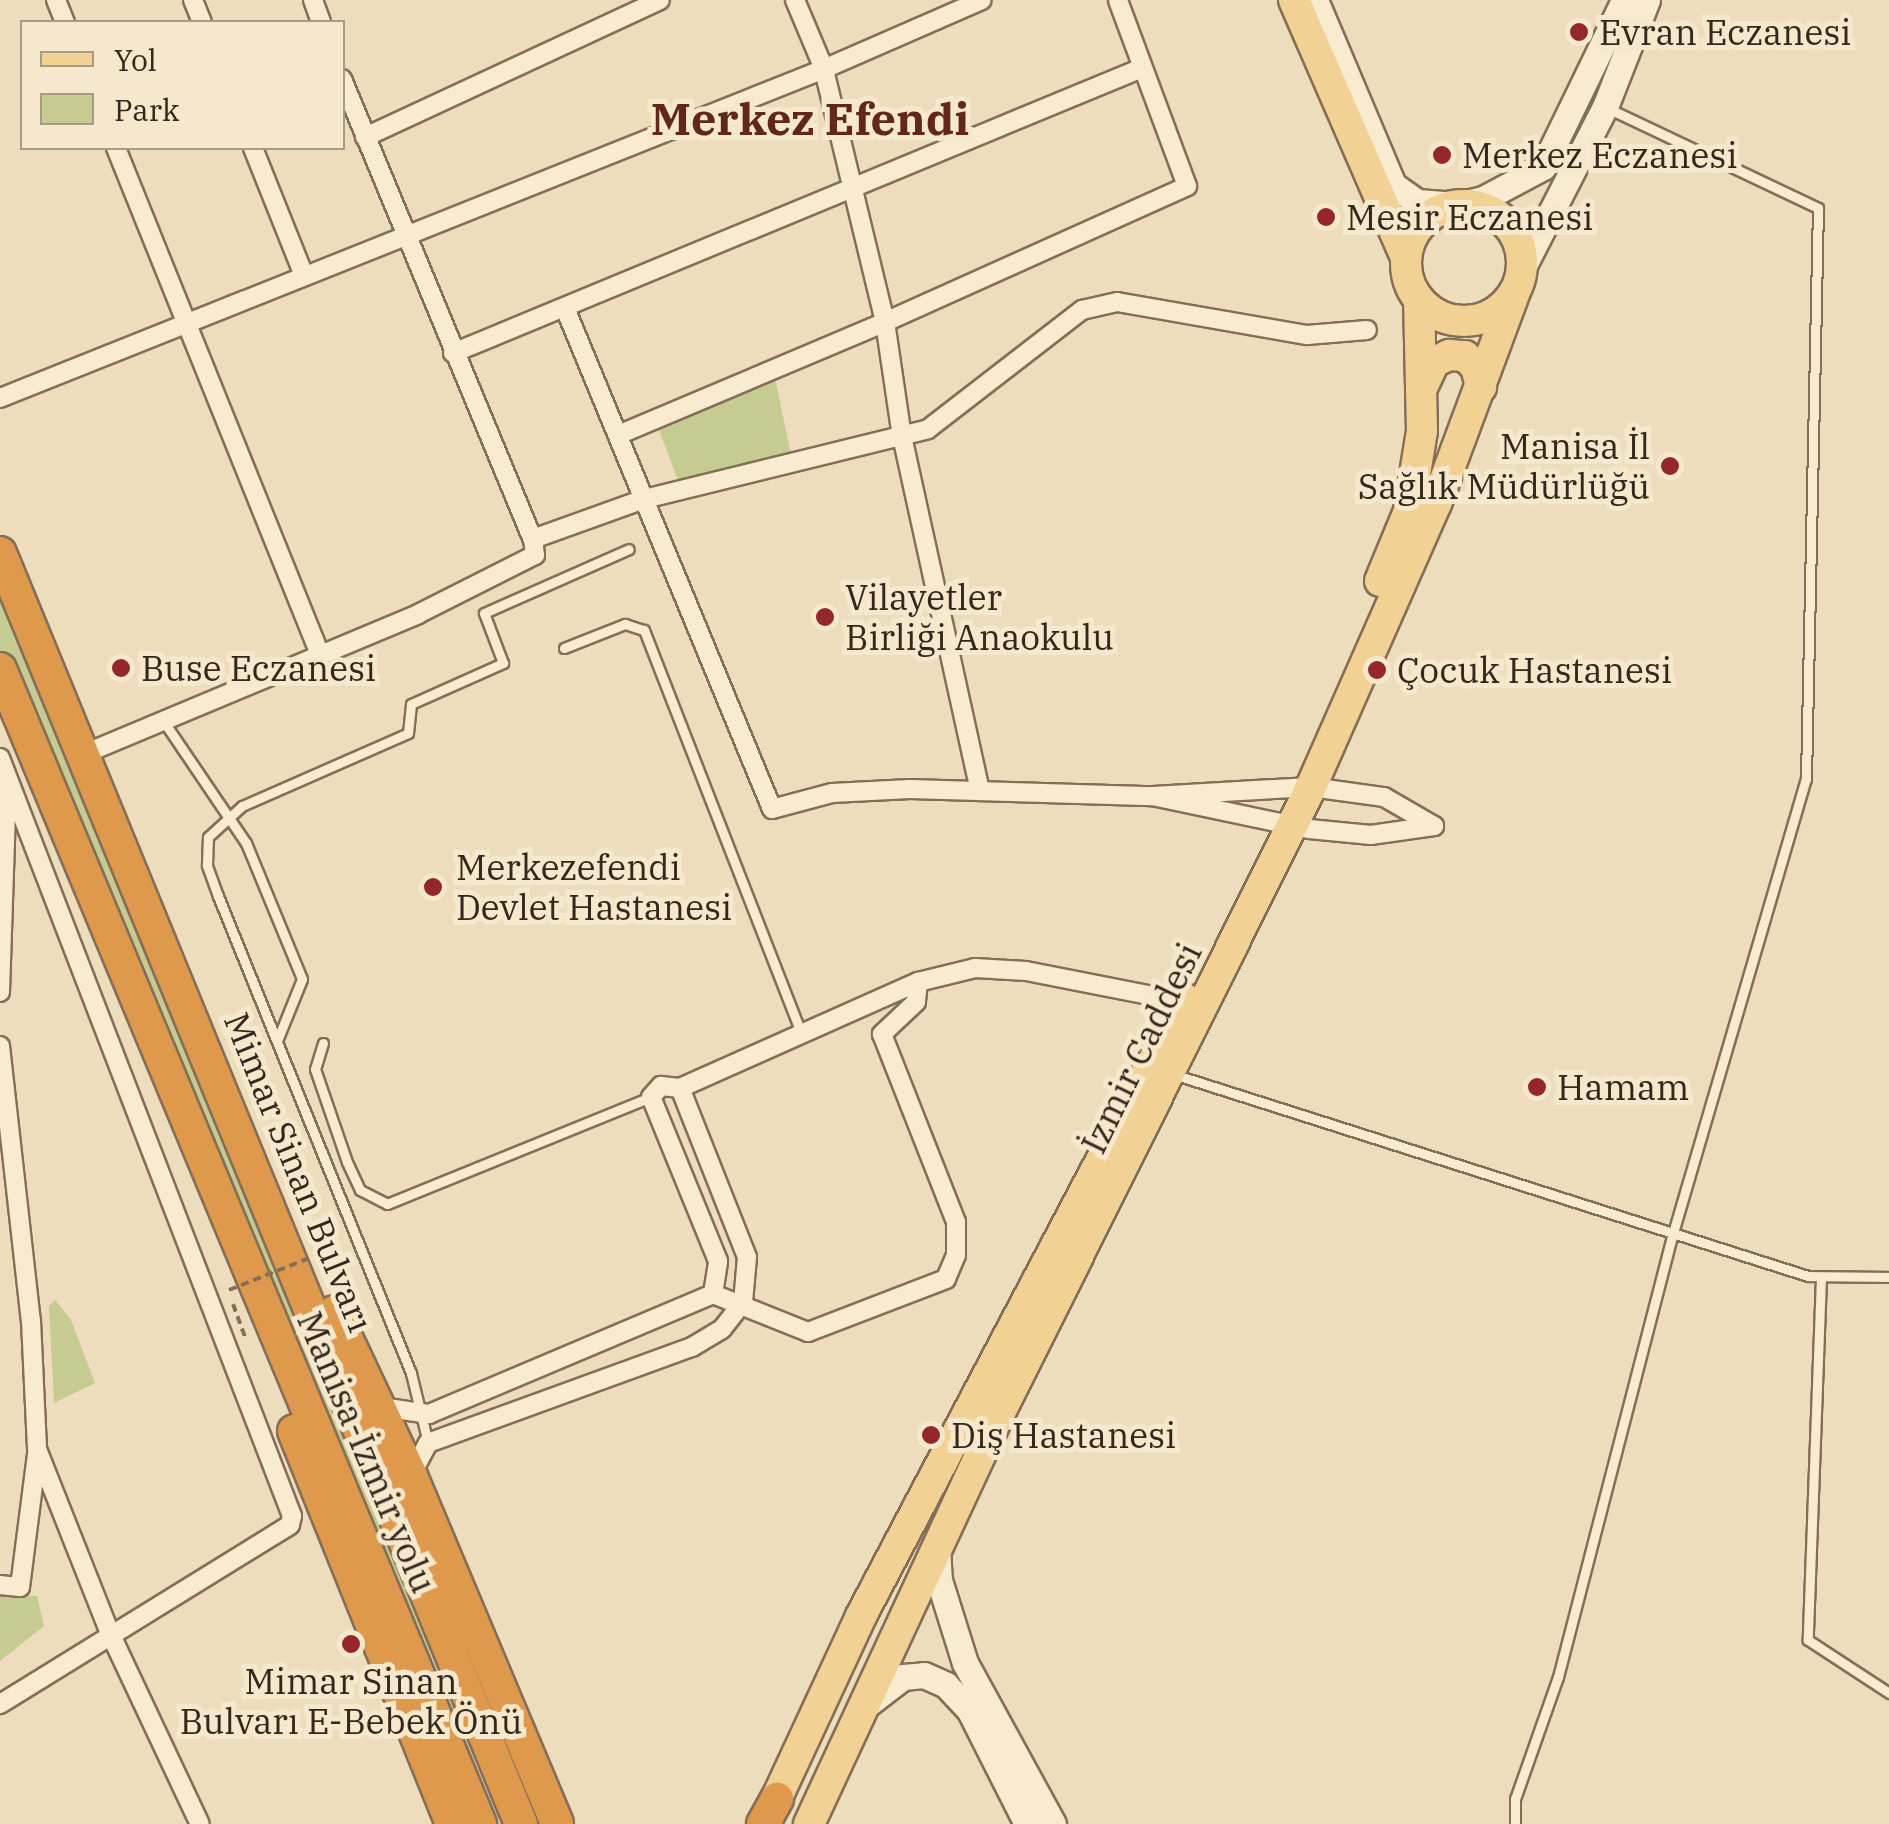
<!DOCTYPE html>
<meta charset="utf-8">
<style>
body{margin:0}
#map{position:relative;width:1889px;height:1824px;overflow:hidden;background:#edddbd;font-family:"IBM Plex Serif",serif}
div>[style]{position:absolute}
.green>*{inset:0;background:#c6cb92;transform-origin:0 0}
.path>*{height:4px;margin-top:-2px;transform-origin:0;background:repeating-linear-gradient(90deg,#856e57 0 8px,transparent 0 13px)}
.roads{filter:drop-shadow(2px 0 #856e57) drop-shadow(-2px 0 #856e57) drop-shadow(0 2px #856e57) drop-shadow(0 -2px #856e57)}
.lane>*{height:9px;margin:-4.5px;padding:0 4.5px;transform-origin:4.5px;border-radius:4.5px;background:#f9ebd0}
.street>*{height:18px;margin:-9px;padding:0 9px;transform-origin:9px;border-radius:9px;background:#f9ebd0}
.secondary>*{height:25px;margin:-12.5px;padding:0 12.5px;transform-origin:12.5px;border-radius:12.5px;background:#f9ebd0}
.primary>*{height:30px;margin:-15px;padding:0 15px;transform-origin:15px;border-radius:15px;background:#f2d194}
.primary>.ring{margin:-15px;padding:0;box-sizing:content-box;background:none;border:30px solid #f2d194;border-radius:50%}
.highway>*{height:32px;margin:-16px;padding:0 16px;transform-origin:16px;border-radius:16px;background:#df994c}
.path-bridge>*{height:4px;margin-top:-2px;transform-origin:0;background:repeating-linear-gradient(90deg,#856e57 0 8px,transparent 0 13px)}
.dots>*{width:28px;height:28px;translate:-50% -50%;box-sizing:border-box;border:5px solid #f5e8cd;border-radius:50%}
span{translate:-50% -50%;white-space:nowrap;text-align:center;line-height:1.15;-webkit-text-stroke:10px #f5e8cd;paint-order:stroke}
.poi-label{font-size:35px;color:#34271b}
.left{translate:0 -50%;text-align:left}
.right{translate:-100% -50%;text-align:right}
.street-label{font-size:35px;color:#34271b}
.district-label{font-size:45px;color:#61271b;font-weight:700}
.legend{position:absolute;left:20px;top:20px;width:325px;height:130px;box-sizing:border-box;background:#f5e8cd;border:2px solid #a89b86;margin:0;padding:12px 18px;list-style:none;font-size:30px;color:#34271b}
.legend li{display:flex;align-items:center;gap:20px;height:50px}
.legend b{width:50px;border:2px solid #a89b86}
</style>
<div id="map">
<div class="green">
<i style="clip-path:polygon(774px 373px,791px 455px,682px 491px,656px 422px)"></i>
<i style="left:0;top:586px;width:1338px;height:30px;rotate:68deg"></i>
<i style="clip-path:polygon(55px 1300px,71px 1320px,95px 1383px,54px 1403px,49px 1306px)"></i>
<i style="clip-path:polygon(0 1593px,37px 1596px,44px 1626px,0 1661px)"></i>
</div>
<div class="path">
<i style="left:327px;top:1251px;width:42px;rotate:65.9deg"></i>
<i style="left:233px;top:1304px;width:35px;rotate:70deg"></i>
</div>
<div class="roads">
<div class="lane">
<i style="left:564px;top:648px;width:66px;rotate:-21.5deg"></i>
<i style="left:625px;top:624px;width:20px;rotate:18deg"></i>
<i style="left:644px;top:630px;width:433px;rotate:68.7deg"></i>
<i style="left:164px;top:722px;width:146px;rotate:55.9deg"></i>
<i style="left:246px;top:843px;width:147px;rotate:67.6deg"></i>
<i style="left:302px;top:979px;width:67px;rotate:112deg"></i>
<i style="left:323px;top:1043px;width:27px;rotate:107deg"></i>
<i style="left:315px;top:1069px;width:98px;rotate:71deg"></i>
<i style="left:347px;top:1162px;width:31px;rotate:65deg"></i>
<i style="left:360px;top:1190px;width:30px;rotate:27deg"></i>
<i style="left:387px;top:1204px;width:285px;rotate:-22.1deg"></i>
<i style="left:1173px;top:1074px;width:666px;rotate:17.65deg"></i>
<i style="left:1808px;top:1276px;width:81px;rotate:0.7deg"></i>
<i style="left:1821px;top:1277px;width:363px;rotate:92.1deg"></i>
<i style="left:1808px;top:1640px;width:97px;rotate:33.2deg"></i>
<i style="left:428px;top:1443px;width:72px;rotate:-103.7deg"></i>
<i style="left:411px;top:1373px;width:515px;rotate:-112.03deg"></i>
<i style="left:218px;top:896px;width:33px;rotate:-110deg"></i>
<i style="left:207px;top:865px;width:28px;rotate:-88deg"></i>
<i style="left:208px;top:837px;width:46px;rotate:-42.4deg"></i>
<i style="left:242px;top:806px;width:181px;rotate:-23.7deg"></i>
<i style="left:408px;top:733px;width:29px;rotate:-84deg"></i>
<i style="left:411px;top:704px;width:101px;rotate:-24deg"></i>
<i style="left:503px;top:663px;width:53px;rotate:-110.8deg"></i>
<i style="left:484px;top:613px;width:158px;rotate:-23.8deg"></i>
<i style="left:1515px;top:1824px;width:25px;rotate:-90deg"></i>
<i style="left:1515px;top:1799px;width:129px;rotate:-70.6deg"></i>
<i style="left:1558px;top:1677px;width:459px;rotate:-75.5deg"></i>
<i style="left:1673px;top:1233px;width:473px;rotate:-73.7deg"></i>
<i style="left:1806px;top:779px;width:571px;rotate:-88.8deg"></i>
<i style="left:1818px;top:208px;width:236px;rotate:-154.6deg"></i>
</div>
<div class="street">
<i style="left:56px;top:0;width:24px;rotate:68deg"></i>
<i style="left:193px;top:0;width:24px;rotate:68deg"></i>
<i style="left:313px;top:0;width:23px;rotate:70deg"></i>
<i style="left:342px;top:79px;width:498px;rotate:67.5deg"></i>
<i style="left:365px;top:137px;width:325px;rotate:-24.9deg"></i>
<i style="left:116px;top:148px;width:543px;rotate:68.06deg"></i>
<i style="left:253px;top:148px;width:135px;rotate:68.2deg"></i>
<i style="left:565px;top:308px;width:542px;rotate:67.55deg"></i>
<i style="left:772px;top:809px;width:62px;rotate:-14.9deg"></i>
<i style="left:832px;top:793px;width:78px;rotate:-2.9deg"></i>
<i style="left:910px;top:789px;width:243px;rotate:1.7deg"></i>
<i style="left:1153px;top:796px;width:158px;rotate:-3.3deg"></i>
<i style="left:1311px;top:787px;width:74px;rotate:7.8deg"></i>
<i style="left:1384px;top:797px;width:58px;rotate:30.1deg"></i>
<i style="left:1434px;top:826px;width:64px;rotate:171.9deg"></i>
<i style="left:1371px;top:835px;width:62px;rotate:-174.5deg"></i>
<i style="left:1309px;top:829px;width:159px;rotate:-168.1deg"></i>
<i style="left:453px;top:353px;width:746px;rotate:-22.47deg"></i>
<i style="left:0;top:398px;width:887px;rotate:-21.77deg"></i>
<i style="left:824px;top:69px;width:172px;rotate:-23.6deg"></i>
<i style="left:618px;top:435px;width:290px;rotate:-22.9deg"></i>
<i style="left:885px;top:322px;width:260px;rotate:-103.6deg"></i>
<i style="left:824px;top:69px;width:75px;rotate:-112.8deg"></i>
<i style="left:84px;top:754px;width:362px;rotate:-22.7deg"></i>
<i style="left:418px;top:614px;width:131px;rotate:-26.8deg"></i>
<i style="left:535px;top:555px;width:16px;rotate:-97deg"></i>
<i style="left:533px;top:539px;width:118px;rotate:-19.8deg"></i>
<i style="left:644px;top:499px;width:292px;rotate:-13.8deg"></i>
<i style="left:928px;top:429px;width:195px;rotate:-37.7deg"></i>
<i style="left:1082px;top:310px;width:36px;rotate:-13deg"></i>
<i style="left:1117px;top:302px;width:193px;rotate:9.9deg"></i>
<i style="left:1307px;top:335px;width:60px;rotate:-4.8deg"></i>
<i style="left:0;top:758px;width:812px;rotate:68.93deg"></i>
<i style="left:292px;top:1516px;width:9px;rotate:103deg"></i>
<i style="left:290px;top:1525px;width:341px;rotate:148.3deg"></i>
<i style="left:980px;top:791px;width:362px;rotate:-102.4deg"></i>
<i style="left:902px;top:437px;width:116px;rotate:-98.4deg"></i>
<i style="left:885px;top:322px;width:331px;rotate:-24.2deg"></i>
<i style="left:1187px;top:186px;width:198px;rotate:-110.4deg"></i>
<i style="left:918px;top:982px;width:59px;rotate:-13.8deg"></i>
<i style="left:975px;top:968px;width:51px;rotate:3.4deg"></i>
<i style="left:1026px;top:971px;width:161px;rotate:11.1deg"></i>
<i style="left:0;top:992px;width:209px;rotate:-88.1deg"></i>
<i style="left:0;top:1046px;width:277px;rotate:83.6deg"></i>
<i style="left:31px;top:1321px;width:128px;rotate:87.3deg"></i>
<i style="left:37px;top:1449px;width:196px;rotate:68.4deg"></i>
<i style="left:109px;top:1631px;width:213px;rotate:64.8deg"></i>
<i style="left:381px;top:1407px;width:49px;rotate:8.3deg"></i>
<i style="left:429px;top:1414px;width:308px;rotate:-22.9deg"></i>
<i style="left:713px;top:1294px;width:33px;rotate:-81deg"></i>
<i style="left:718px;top:1261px;width:177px;rotate:-112.2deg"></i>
<i style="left:651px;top:1097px;width:15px;rotate:-48deg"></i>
<i style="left:661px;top:1086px;width:19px;rotate:6deg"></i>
<i style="left:680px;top:1088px;width:261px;rotate:-24deg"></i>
<i style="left:918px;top:982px;width:20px;rotate:96deg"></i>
<i style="left:916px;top:1002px;width:47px;rotate:136.7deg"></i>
<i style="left:882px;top:1034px;width:202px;rotate:68.5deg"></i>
<i style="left:956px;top:1222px;width:33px;rotate:90deg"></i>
<i style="left:956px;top:1255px;width:26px;rotate:113deg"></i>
<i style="left:946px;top:1279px;width:148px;rotate:159deg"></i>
<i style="left:808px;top:1332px;width:102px;rotate:-158.2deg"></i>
<i style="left:411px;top:1475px;width:36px;rotate:-62deg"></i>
<i style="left:428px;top:1443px;width:281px;rotate:-20deg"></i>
<i style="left:692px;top:1347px;width:35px;rotate:-31deg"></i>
<i style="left:722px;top:1329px;width:34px;rotate:-52deg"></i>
<i style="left:743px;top:1302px;width:45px;rotate:-84.9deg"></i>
<i style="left:747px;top:1257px;width:182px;rotate:-111.6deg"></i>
<i style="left:0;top:1585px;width:20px;rotate:6deg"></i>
<i style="left:20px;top:1587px;width:134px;rotate:-82.7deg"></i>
</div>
<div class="secondary">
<i style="left:1315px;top:0;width:201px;rotate:67.1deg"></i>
<i style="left:1393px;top:185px;width:29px;rotate:35deg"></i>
<i style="left:1417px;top:202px;width:40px;rotate:4.3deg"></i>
<i style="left:1457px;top:205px;width:27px;rotate:-13deg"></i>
<i style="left:1483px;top:199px;width:68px;rotate:-28.1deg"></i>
<i style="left:1543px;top:167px;width:186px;rotate:-64.1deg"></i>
<i style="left:1523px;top:267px;width:180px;rotate:-62.9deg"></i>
<i style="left:1605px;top:107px;width:115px;rotate:-68.6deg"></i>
<i style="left:937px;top:1545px;width:35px;rotate:87deg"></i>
<i style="left:939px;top:1580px;width:87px;rotate:72.6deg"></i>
<i style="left:965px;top:1663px;width:183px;rotate:61.3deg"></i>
<i style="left:865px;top:1706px;width:48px;rotate:-37.3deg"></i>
<i style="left:903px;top:1677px;width:21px;rotate:-5deg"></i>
<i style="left:924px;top:1675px;width:24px;rotate:24deg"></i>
<i style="left:946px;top:1685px;width:35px;rotate:47deg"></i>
<i style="left:970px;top:1711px;width:127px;rotate:63.2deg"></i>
</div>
<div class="primary">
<i style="left:1294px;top:0;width:280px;rotate:66.5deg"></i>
<i class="ring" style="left:1406px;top:205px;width:86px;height:86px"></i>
<i style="left:1421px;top:390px;width:31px;rotate:-65deg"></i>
<i style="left:1434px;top:362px;width:17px;rotate:-25deg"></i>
<i style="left:1449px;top:355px;width:16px;rotate:4deg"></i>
<i style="left:1465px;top:356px;width:16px;rotate:45deg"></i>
<i style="left:1476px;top:367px;width:21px;rotate:76deg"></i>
<i style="left:1380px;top:581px;width:76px;rotate:-67.5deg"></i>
<i style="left:1409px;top:511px;width:81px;rotate:-80.8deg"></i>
<i style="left:1422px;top:431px;width:129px;rotate:-91.3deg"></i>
<i style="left:766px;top:1821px;width:226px;rotate:-65.1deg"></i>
<i style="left:861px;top:1616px;width:697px;rotate:-62.22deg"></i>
<i style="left:809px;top:1824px;width:453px;rotate:-65.1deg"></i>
<i style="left:1000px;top:1413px;width:699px;rotate:-63.58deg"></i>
<i style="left:1311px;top:787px;width:309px;rotate:-66.2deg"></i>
<i style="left:1436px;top:504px;width:224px;rotate:-69.6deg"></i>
</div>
<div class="highway">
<i style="left:0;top:553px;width:1374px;rotate:67.71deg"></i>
<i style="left:0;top:669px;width:1251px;rotate:67.43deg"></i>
<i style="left:334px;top:1312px;width:181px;rotate:64.8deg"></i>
<i style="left:411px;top:1476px;width:377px;rotate:67.2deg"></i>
<i style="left:294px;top:1431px;width:424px;rotate:68.1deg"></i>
<i style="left:763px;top:1824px;width:29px;rotate:-61deg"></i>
</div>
</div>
<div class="path-bridge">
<i style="left:229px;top:1290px;width:105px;rotate:-21.7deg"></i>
</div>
<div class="dots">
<i style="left:1579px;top:32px;background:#94272b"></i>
<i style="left:1442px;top:155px;background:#94272b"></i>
<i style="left:1326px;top:217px;background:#94272b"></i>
<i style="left:1670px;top:466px;background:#94272b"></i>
<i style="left:825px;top:617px;background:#94272b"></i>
<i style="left:121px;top:668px;background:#94272b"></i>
<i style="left:1377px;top:670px;background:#94272b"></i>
<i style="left:433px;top:887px;background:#94272b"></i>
<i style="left:1537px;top:1087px;background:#94272b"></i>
<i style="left:931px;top:1435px;background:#94272b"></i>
<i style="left:351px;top:1644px;background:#94272b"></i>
</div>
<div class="poi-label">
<span class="left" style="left:1599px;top:32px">Evran Eczanesi</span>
<span class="left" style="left:1462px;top:155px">Merkez Eczanesi</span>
<span class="left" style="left:1346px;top:217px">Mesir Eczanesi</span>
<span class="right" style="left:1650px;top:466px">Manisa İl<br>Sağlık Müdürlüğü</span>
<span class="left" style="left:845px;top:617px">Vilayetler<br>Birliği Anaokulu</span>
<span class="left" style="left:141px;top:668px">Buse Eczanesi</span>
<span class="left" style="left:1397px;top:670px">Çocuk Hastanesi</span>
<span class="left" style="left:456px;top:887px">Merkezefendi<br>Devlet Hastanesi</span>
<span class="left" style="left:1557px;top:1087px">Hamam</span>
<span class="left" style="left:951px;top:1435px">Diş Hastanesi</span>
<span style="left:351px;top:1701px">Mimar Sinan<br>Bulvarı E-Bebek Önü</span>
</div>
<div class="street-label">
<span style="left:1141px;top:1048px;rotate:-64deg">İzmir Caddesi</span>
<span style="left:299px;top:1172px;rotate:68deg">Mimar Sinan Bulvarı</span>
<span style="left:367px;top:1452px;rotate:67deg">Manisa-İzmir yolu</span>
</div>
<div class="district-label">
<span style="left:810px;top:119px">Merkez Efendi</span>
</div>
<ul class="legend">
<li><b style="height:12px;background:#f2d194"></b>Yol</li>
<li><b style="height:28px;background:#c6cb92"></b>Park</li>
</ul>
</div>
